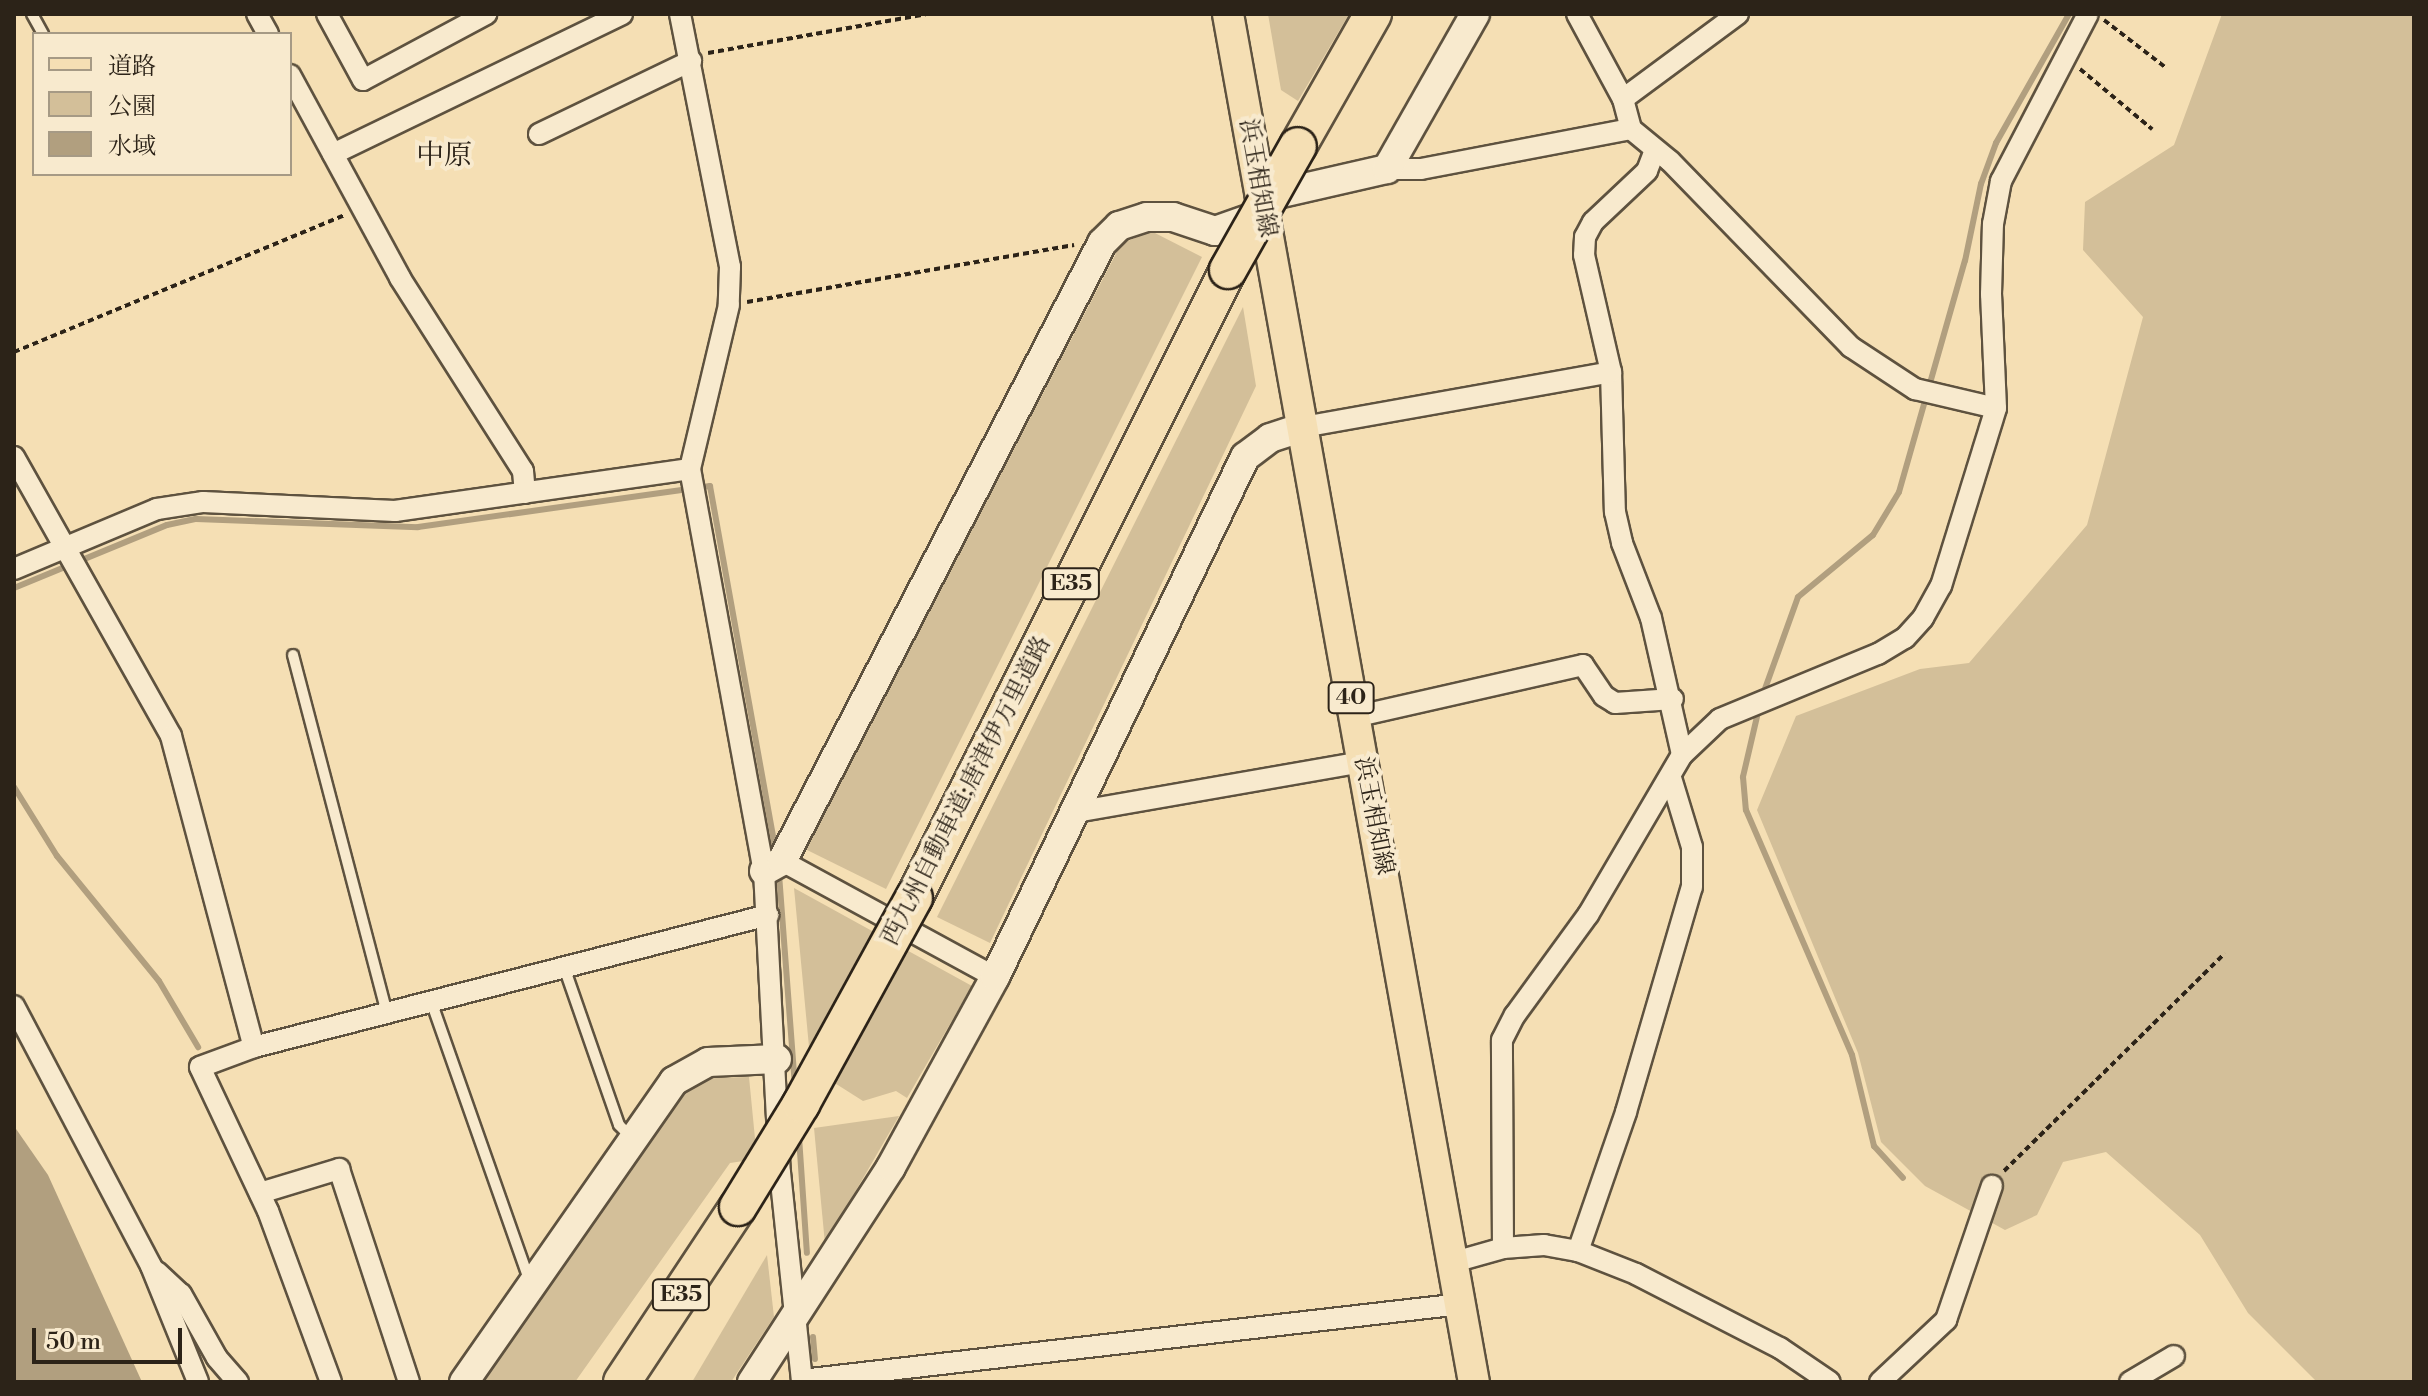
<!DOCTYPE html>
<meta charset="utf-8">
<style>
body{margin:0}
#map{position:relative;width:2428px;height:1396px;overflow:hidden;background:#f5dfb4;font-family:"Libre Bodoni","Noto Serif JP",serif}
div>[style]{position:absolute}
.green>*{inset:0;background:#d3bf99}
.water>*{inset:0;background:#b19f7f}
.stream>*{height:6px;margin:-3px;padding:0 3px;transform-origin:3px;border-radius:3px;background:#b19f7f}
.path>*{height:4px;margin-top:-2px;transform-origin:0;background:repeating-linear-gradient(90deg,#2c2318 0 6px,transparent 0 10px)}
.roads{filter:drop-shadow(2px 0 #5e523f) drop-shadow(-2px 0 #5e523f) drop-shadow(0 2px #5e523f) drop-shadow(0 -2px #5e523f)}
.lane>*{height:10px;margin:-5px;padding:0 5px;transform-origin:5px;border-radius:5px;background:#f8eace}
.street>*{height:20px;margin:-10px;padding:0 10px;transform-origin:10px;border-radius:10px;background:#f8eace}
.secondary>*{height:28px;margin:-14px;padding:0 14px;transform-origin:14px;border-radius:14px;background:#f8eace}
.primary>*{height:30px;margin:-15px;padding:0 15px;transform-origin:15px;border-radius:15px;background:#f5dfb4}
.highway>*{height:36px;margin:-18px;padding:0 18px;transform-origin:18px;border-radius:18px;background:#f5dfb4}
.bridges{filter:drop-shadow(2px 0 #2c2318) drop-shadow(-2px 0 #2c2318) drop-shadow(0 2px #2c2318) drop-shadow(0 -2px #2c2318)}
.highway-bridge>*{height:36px;margin:-18px;padding:0 18px;transform-origin:18px;border-radius:18px;background:#f5dfb4}
span{translate:-50% -50%;white-space:nowrap;text-align:center;line-height:1.15;-webkit-text-stroke:8px #f8eace;paint-order:stroke}
.shield-label span{padding:2px 6px;background:#f8eace;border:2px solid;border-radius:6px;-webkit-text-stroke-width:0}
.shield-label{font-size:22px;color:#2c2318;font-weight:700}
.street-label{font-size:24px;color:#2c2318}
.quarter-label{font-size:28px;color:#2c2318}
.frame{position:absolute;inset:0;border:16px solid #2c2318;pointer-events:none}
.legend{position:absolute;left:32px;top:32px;width:260px;height:144px;box-sizing:border-box;background:#f8eace;border:2px solid #a69a85;margin:0;padding:10px 14px;list-style:none;font-size:24px;color:#2c2318}
.legend li{display:flex;align-items:center;gap:16px;height:40px}
.legend b{width:40px;border:2px solid #a69a85}
.scale{position:absolute;left:32px;top:1328px;width:150px;height:36px;box-sizing:border-box;border:4px solid #2c2318;border-top:0;padding-left:10px;font-size:24px;line-height:28px;white-space:nowrap;color:#2c2318;-webkit-text-stroke:6px #f8eace;paint-order:stroke}
</style>
<div id="map">
<div class="green">
<i style="clip-path:polygon(1268px 14px,1349px 14px,1298px 101px,1281px 90px)"></i>
<i style="clip-path:polygon(2222px 14px,2414px 14px,2414px 1382px,2317px 1382px,2248px 1313px,2200px 1235px,2106px 1152px,2063px 1162px,2037px 1215px,2005px 1230px,1925px 1186px,1881px 1142px,1858px 1053px,1757px 810px,1796px 716px,1920px 669px,1969px 663px,2087px 525px,2143px 317px,2083px 250px,2085px 202px,2174px 145px)"></i>
<i style="clip-path:polygon(1151px 231px,1202px 257px,886px 889px,805px 849px,1121px 244px)"></i>
<i style="clip-path:polygon(1243px 307px,1256px 386px,990px 943px,937px 917px)"></i>
<i style="clip-path:polygon(794px 888px,972px 986px,907px 1098px,896px 1091px,863px 1101px,811px 1068px)"></i>
<i style="clip-path:polygon(749px 1077px,757px 1159px,730px 1163px,575px 1382px,483px 1382px,686px 1092px,711px 1078px)"></i>
<i style="clip-path:polygon(899px 1116px,825px 1244px,814px 1128px)"></i>
<i style="clip-path:polygon(767px 1255px,774px 1317px,731px 1382px,692px 1382px)"></i>
</div>
<div class="water">
<i style="clip-path:polygon(14px 1126px,48px 1175px,142px 1382px,14px 1382px)"></i>
</div>
<div class="stream">
<i style="left:14px;top:588px;width:165px;rotate:-22.4deg"></i>
<i style="left:167px;top:525px;width:30px;rotate:-12deg"></i>
<i style="left:196px;top:519px;width:222px;rotate:2.1deg"></i>
<i style="left:418px;top:527px;width:295px;rotate:-8deg"></i>
<i style="left:710px;top:486px;width:371px;rotate:79.8deg"></i>
<i style="left:1762px;top:697px;width:106px;rotate:-70.2deg"></i>
<i style="left:1798px;top:597px;width:97px;rotate:-39.6deg"></i>
<i style="left:1873px;top:535px;width:50px;rotate:-58.8deg"></i>
<i style="left:1899px;top:492px;width:240px;rotate:-74.1deg"></i>
<i style="left:1965px;top:261px;width:79px;rotate:-78.3deg"></i>
<i style="left:1981px;top:184px;width:44px;rotate:-69.9deg"></i>
<i style="left:1996px;top:143px;width:148px;rotate:-60.5deg"></i>
<i style="left:1759px;top:708px;width:71px;rotate:103.1deg"></i>
<i style="left:1743px;top:777px;width:33px;rotate:85deg"></i>
<i style="left:1746px;top:810px;width:267px;rotate:66.6deg"></i>
<i style="left:1852px;top:1055px;width:94px;rotate:76.4deg"></i>
<i style="left:1874px;top:1146px;width:43px;rotate:47.8deg"></i>
<i style="left:14px;top:787px;width:81px;rotate:58.1deg"></i>
<i style="left:57px;top:856px;width:161px;rotate:50.8deg"></i>
<i style="left:159px;top:981px;width:77px;rotate:59.4deg"></i>
<i style="left:779px;top:874px;width:213px;rotate:85.7deg"></i>
<i style="left:799px;top:1137px;width:116px;rotate:86.1deg"></i>
<i style="left:813px;top:1337px;width:22px;rotate:85deg"></i>
</div>
<div class="path">
<i style="left:2104px;top:20px;width:77px;rotate:37.6deg"></i>
<i style="left:708px;top:53px;width:221px;rotate:-10.1deg"></i>
<i style="left:2080px;top:69px;width:94px;rotate:39.8deg"></i>
<i style="left:747px;top:302px;width:332px;rotate:-9.9deg"></i>
<i style="left:14px;top:352px;width:357px;rotate:-22.5deg"></i>
<i style="left:2004px;top:1171px;width:310px;rotate:-44.6deg"></i>
</div>
<div class="roads">
<div class="lane">
<i style="left:32px;top:14px;width:23px;rotate:61deg"></i>
<i style="left:293px;top:655px;width:370px;rotate:75.3deg"></i>
<i style="left:564px;top:967px;width:167px;rotate:70.8deg"></i>
<i style="left:619px;top:1125px;width:17px;rotate:45deg"></i>
<i style="left:431px;top:1001px;width:298px;rotate:70.6deg"></i>
</div>
<div class="street">
<i style="left:257px;top:14px;width:23px;rotate:61deg"></i>
<i style="left:327px;top:14px;width:75px;rotate:61.4deg"></i>
<i style="left:363px;top:80px;width:140px;rotate:-28.2deg"></i>
<i style="left:680px;top:14px;width:258px;rotate:78.8deg"></i>
<i style="left:730px;top:267px;width:38px;rotate:92deg"></i>
<i style="left:729px;top:305px;width:169px;rotate:103.4deg"></i>
<i style="left:690px;top:469px;width:409px;rotate:79.6deg"></i>
<i style="left:764px;top:871px;width:301px;rotate:87deg"></i>
<i style="left:780px;top:1172px;width:211px;rotate:84deg"></i>
<i style="left:1577px;top:14px;width:97px;rotate:61.6deg"></i>
<i style="left:1623px;top:99px;width:31px;rotate:75deg"></i>
<i style="left:1631px;top:129px;width:50px;rotate:39.4deg"></i>
<i style="left:1670px;top:161px;width:260px;rotate:45.8deg"></i>
<i style="left:1851px;top:347px;width:77px;rotate:33.3deg"></i>
<i style="left:1915px;top:389px;width:83px;rotate:13.2deg"></i>
<i style="left:290px;top:75px;width:231px;rotate:61.5deg"></i>
<i style="left:400px;top:278px;width:229px;rotate:57.5deg"></i>
<i style="left:523px;top:471px;width:22px;rotate:85deg"></i>
<i style="left:1623px;top:99px;width:143px;rotate:-36.5deg"></i>
<i style="left:539px;top:134px;width:169px;rotate:-25.7deg"></i>
<i style="left:1655px;top:150px;width:22px;rotate:111deg"></i>
<i style="left:1647px;top:171px;width:74px;rotate:136.6deg"></i>
<i style="left:1593px;top:222px;width:17px;rotate:118deg"></i>
<i style="left:1585px;top:237px;width:18px;rotate:93deg"></i>
<i style="left:1584px;top:255px;width:120px;rotate:77deg"></i>
<i style="left:1611px;top:372px;width:140px;rotate:88.4deg"></i>
<i style="left:1615px;top:512px;width:32px;rotate:77deg"></i>
<i style="left:1622px;top:543px;width:80px;rotate:68.9deg"></i>
<i style="left:1651px;top:618px;width:140px;rotate:77.2deg"></i>
<i style="left:333px;top:154px;width:321px;rotate:-25.8deg"></i>
<i style="left:1387px;top:169px;width:34px"></i>
<i style="left:1421px;top:169px;width:214px;rotate:-10.8deg"></i>
<i style="left:1303px;top:427px;width:313px;rotate:-10.1deg"></i>
<i style="left:14px;top:457px;width:320px;rotate:60.6deg"></i>
<i style="left:171px;top:736px;width:322px;rotate:75.1deg"></i>
<i style="left:14px;top:569px;width:155px;rotate:-22.8deg"></i>
<i style="left:157px;top:509px;width:47px;rotate:-8.7deg"></i>
<i style="left:203px;top:502px;width:192px;rotate:2.7deg"></i>
<i style="left:395px;top:511px;width:298px;rotate:-8.1deg"></i>
<i style="left:1354px;top:717px;width:235px;rotate:-12.8deg"></i>
<i style="left:1583px;top:665px;width:37px;rotate:56deg"></i>
<i style="left:1604px;top:696px;width:13px;rotate:32deg"></i>
<i style="left:1615px;top:703px;width:58px;rotate:-3.9deg"></i>
<i style="left:1076px;top:812px;width:290px;rotate:-9.9deg"></i>
<i style="left:782px;top:861px;width:243px;rotate:28.6deg"></i>
<i style="left:14px;top:1006px;width:294px;rotate:62.2deg"></i>
<i style="left:151px;top:1266px;width:125px;rotate:67.9deg"></i>
<i style="left:260px;top:1193px;width:83px;rotate:-16.9deg"></i>
<i style="left:339px;top:1169px;width:224px;rotate:71.8deg"></i>
<i style="left:1503px;top:1248px;width:208px;rotate:-90.3deg"></i>
<i style="left:1502px;top:1040px;width:28px;rotate:-63deg"></i>
<i style="left:1515px;top:1015px;width:124px;rotate:-53.9deg"></i>
<i style="left:1588px;top:915px;width:186px;rotate:-59.6deg"></i>
<i style="left:1682px;top:755px;width:52px;rotate:-43.5deg"></i>
<i style="left:1720px;top:719px;width:171px;rotate:-22.4deg"></i>
<i style="left:1878px;top:654px;width:31px;rotate:-31deg"></i>
<i style="left:1905px;top:638px;width:27px;rotate:-48deg"></i>
<i style="left:1923px;top:618px;width:37px;rotate:-61deg"></i>
<i style="left:1941px;top:586px;width:186px;rotate:-72.8deg"></i>
<i style="left:1996px;top:408px;width:114px;rotate:-92.5deg"></i>
<i style="left:1991px;top:294px;width:70px;rotate:-88.4deg"></i>
<i style="left:1993px;top:224px;width:44px;rotate:-79.5deg"></i>
<i style="left:2001px;top:181px;width:188px;rotate:-62.5deg"></i>
<i style="left:1578px;top:1251px;width:147px;rotate:-70.9deg"></i>
<i style="left:1626px;top:1112px;width:234px;rotate:-73.7deg"></i>
<i style="left:1692px;top:887px;width:40px;rotate:-90deg"></i>
<i style="left:1692px;top:847px;width:72px;rotate:-106.9deg"></i>
<i style="left:1454px;top:1262px;width:51px;rotate:-15.9deg"></i>
<i style="left:1503px;top:1248px;width:41px;rotate:-4.2deg"></i>
<i style="left:1544px;top:1245px;width:35px;rotate:10deg"></i>
<i style="left:1578px;top:1251px;width:62px;rotate:21.6deg"></i>
<i style="left:1636px;top:1274px;width:162px;rotate:27.2deg"></i>
<i style="left:1780px;top:1348px;width:60px;rotate:34.2deg"></i>
<i style="left:157px;top:1272px;width:33px;rotate:43deg"></i>
<i style="left:181px;top:1294px;width:73px;rotate:60.6deg"></i>
<i style="left:217px;top:1358px;width:32px;rotate:49deg"></i>
<i style="left:802px;top:1380px;width:663px;rotate:-6.58deg"></i>
<i style="left:331px;top:1382px;width:182px;rotate:-110.2deg"></i>
<i style="left:268px;top:1211px;width:159px;rotate:-115.3deg"></i>
<i style="left:200px;top:1067px;width:58px;rotate:-20.3deg"></i>
<i style="left:254px;top:1047px;width:531px;rotate:-14.4deg"></i>
<i style="left:1880px;top:1382px;width:91px;rotate:-43.2deg"></i>
<i style="left:1946px;top:1320px;width:142px;rotate:-71.1deg"></i>
<i style="left:2130px;top:1382px;width:51px;rotate:-30.6deg"></i>
</div>
<div class="secondary">
<i style="left:1260px;top:198px;width:130px;rotate:-12.9deg"></i>
<i style="left:1387px;top:169px;width:178px;rotate:-60.4deg"></i>
<i style="left:764px;top:871px;width:21px;rotate:-29deg"></i>
<i style="left:782px;top:861px;width:696px;rotate:-62.62deg"></i>
<i style="left:1102px;top:243px;width:24px;rotate:-45deg"></i>
<i style="left:1119px;top:226px;width:29px;rotate:-18deg"></i>
<i style="left:1147px;top:217px;width:26px"></i>
<i style="left:1173px;top:217px;width:44px;rotate:18.4deg"></i>
<i style="left:1215px;top:231px;width:51px;rotate:-19.5deg"></i>
<i style="left:464px;top:1382px;width:367px;rotate:-55.1deg"></i>
<i style="left:674px;top:1081px;width:39px;rotate:-29deg"></i>
<i style="left:708px;top:1062px;width:69px;rotate:-2.5deg"></i>
<i style="left:752px;top:1382px;width:256px;rotate:-57.1deg"></i>
<i style="left:891px;top:1167px;width:217px;rotate:-61.3deg"></i>
<i style="left:995px;top:977px;width:577px;rotate:-64.32deg"></i>
<i style="left:1245px;top:457px;width:31px;rotate:-37deg"></i>
<i style="left:1270px;top:438px;width:35px;rotate:-18deg"></i>
</div>
<div class="primary">
<i style="left:1228px;top:14px;width:1390px;rotate:79.81deg"></i>
</div>
<div class="highway">
<i style="left:1298px;top:146px;width:152px;rotate:-60.4deg"></i>
<i style="left:914px;top:898px;width:702px;rotate:-63.43deg"></i>
<i style="left:622px;top:1382px;width:210px;rotate:-56.5deg"></i>
</div>
</div>
<div class="bridges">
<div class="highway-bridge">
<i style="left:1228px;top:270px;width:142px;rotate:-60.6deg"></i>
<i style="left:738px;top:1207px;width:121px;rotate:-58.5deg"></i>
<i style="left:801px;top:1104px;width:235px;rotate:-61.3deg"></i>
</div>
</div>
<div class="shield-label">
<span style="left:1071px;top:584px">E35</span>
<span style="left:1351px;top:698px">40</span>
<span style="left:681px;top:1295px">E35</span>
</div>
<div class="street-label">
<span style="left:1257px;top:178px;rotate:80deg">浜玉相知線</span>
<span style="left:967px;top:791px;rotate:-63deg">西九州自動車道;唐津伊万里道路</span>
<span style="left:1373px;top:816px;rotate:79deg">浜玉相知線</span>
</div>
<div class="quarter-label">
<span style="left:444px;top:156px">中原</span>
</div>
<div class="frame"></div>
<ul class="legend">
<li><b style="height:10px;background:#f5dfb4"></b>道路</li>
<li><b style="height:22px;background:#d3bf99"></b>公園</li>
<li><b style="height:22px;background:#b19f7f"></b>水域</li>
</ul>
<div class="scale">50 m</div>
</div>
